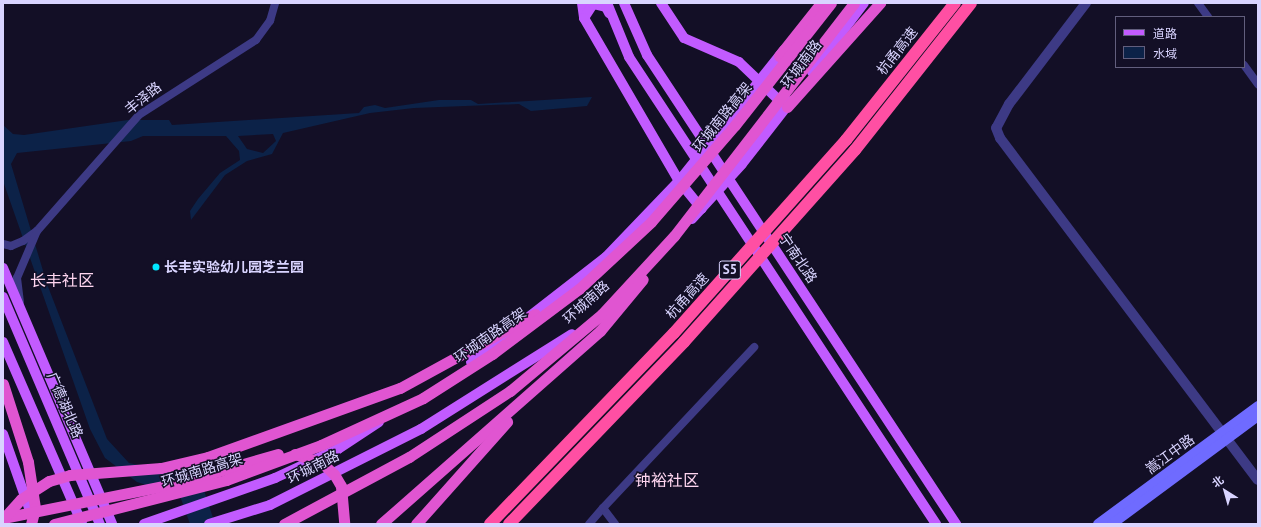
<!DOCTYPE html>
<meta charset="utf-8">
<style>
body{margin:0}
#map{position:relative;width:1261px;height:527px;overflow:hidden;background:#130f26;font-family:"PT Sans","Noto Sans SC",sans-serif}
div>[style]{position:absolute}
.water>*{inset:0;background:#0c2248}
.minor>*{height:8px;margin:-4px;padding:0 4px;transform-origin:4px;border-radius:4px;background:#3d3a85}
.tertiary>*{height:10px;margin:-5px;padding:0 5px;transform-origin:5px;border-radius:5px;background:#3d3a85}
.secondary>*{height:10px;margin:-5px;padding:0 5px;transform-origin:5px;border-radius:5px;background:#6f6bff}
.primary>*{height:10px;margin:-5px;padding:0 5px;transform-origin:5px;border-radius:5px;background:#c25bff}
.trunk>*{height:11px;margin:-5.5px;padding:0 5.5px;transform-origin:5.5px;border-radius:5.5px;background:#e055d1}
.motorway>*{height:12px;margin:-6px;padding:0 6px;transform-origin:6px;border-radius:6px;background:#ff4fa3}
.dots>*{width:11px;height:11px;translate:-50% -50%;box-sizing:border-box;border:2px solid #130f26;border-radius:50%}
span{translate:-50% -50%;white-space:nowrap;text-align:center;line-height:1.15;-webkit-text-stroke:3px #130f26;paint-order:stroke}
.shield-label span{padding:1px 3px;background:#130f26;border:1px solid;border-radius:3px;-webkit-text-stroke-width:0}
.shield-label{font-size:13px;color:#d9d4ff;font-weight:700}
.street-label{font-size:14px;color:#d9d4ff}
.poi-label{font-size:14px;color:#d9d4ff;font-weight:700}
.left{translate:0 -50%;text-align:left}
.quarter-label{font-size:16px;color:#ffd6f0}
.frame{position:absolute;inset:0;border:4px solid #d9d4ff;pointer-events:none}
.legend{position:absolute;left:1115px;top:16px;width:130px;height:52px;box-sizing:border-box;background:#130f26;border:1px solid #625e7d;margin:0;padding:5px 7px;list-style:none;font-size:12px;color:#d9d4ff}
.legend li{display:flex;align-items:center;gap:8px;height:20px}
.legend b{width:20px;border:1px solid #625e7d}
.north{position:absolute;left:1205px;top:471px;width:40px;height:40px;-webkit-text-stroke:3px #130f26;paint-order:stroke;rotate:323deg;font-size:11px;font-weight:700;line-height:16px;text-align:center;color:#d9d4ff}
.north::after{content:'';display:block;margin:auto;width:14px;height:18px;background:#d9d4ff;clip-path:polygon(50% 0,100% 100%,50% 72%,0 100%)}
</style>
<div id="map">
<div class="water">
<i style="clip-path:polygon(evenodd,592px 97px,587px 106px,531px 111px,519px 104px,414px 108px,370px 113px,283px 133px,272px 154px,247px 161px,225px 175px,191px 220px,190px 211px,198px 199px,220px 173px,240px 160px,239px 151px,226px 136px,143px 136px,131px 141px,17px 153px,11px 164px,47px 284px,107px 439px,129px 463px,190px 476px,202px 484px,215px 524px,190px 524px,180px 496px,137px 482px,105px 458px,90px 429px,3px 181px,3px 125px,13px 134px,24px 135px,128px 120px,169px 120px,172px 125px,359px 113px,364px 107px,375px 105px,385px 108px,439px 100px,471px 100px,478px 104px,592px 97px,273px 134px,276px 141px,263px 153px,247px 149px,238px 136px,273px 134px)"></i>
</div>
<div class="minor">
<i style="left:1198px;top:3px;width:17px;rotate:54deg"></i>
<i style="left:1244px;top:65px;width:24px;rotate:54deg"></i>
<i style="left:37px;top:231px;width:154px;rotate:-48.7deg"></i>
<i style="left:139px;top:115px;width:139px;rotate:-32.7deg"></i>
<i style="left:256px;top:40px;width:24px;rotate:-54deg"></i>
<i style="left:270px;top:21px;width:19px;rotate:-74deg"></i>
<i style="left:3px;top:244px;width:8px;rotate:14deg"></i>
<i style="left:11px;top:246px;width:13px;rotate:-23deg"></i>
<i style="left:23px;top:241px;width:17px;rotate:-36deg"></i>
<i style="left:37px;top:231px;width:51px;rotate:113.1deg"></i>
<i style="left:17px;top:278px;width:24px;rotate:83deg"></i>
<i style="left:589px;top:524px;width:21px;rotate:-49deg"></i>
<i style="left:615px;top:524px;width:20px;rotate:-127deg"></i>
<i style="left:603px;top:508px;width:221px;rotate:-46.8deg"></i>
</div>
<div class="tertiary">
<i style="left:1086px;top:3px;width:127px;rotate:127.3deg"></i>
<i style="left:1009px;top:104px;width:27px;rotate:118deg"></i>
<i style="left:996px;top:128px;width:11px;rotate:68deg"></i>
<i style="left:1000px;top:138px;width:428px;rotate:53deg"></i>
</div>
<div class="secondary">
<i style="left:1098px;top:524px;width:199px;rotate:-36.4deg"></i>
<i style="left:1112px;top:524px;width:182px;rotate:-36.5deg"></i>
</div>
<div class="primary">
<i style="left:582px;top:3px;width:15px;rotate:82deg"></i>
<i style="left:584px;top:18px;width:17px;rotate:-57deg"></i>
<i style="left:593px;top:4px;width:13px;rotate:13deg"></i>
<i style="left:606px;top:7px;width:7px;rotate:63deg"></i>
<i style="left:607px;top:3px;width:58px;rotate:67.8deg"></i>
<i style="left:629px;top:57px;width:559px;rotate:56.68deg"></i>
<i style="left:624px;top:3px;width:57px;rotate:66.1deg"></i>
<i style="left:647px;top:55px;width:562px;rotate:56.62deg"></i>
<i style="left:661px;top:3px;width:42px;rotate:56.7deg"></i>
<i style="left:684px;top:38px;width:60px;rotate:23.6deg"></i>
<i style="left:739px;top:62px;width:64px;rotate:43.7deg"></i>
<i style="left:584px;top:18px;width:189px;rotate:59.8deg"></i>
<i style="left:679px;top:181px;width:36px;rotate:51deg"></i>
<i style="left:812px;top:72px;width:86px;rotate:-53deg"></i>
<i style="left:692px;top:219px;width:74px;rotate:-47.7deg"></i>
<i style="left:742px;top:164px;width:80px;rotate:-52.1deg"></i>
<i style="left:3px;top:268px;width:278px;rotate:66.9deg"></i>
<i style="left:3px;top:297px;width:247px;rotate:66.9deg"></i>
<i style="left:3px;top:342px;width:198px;rotate:66.5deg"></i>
<i style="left:471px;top:362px;width:171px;rotate:-37.9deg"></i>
<i style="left:606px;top:257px;width:105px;rotate:-46.2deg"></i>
<i style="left:679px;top:181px;width:168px;rotate:-51.3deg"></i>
<i style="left:3px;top:434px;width:90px;rotate:70.6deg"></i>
<i style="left:144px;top:524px;width:139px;rotate:-19.3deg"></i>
<i style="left:275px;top:478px;width:69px;rotate:-24.7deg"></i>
<i style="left:338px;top:449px;width:49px;rotate:-33.4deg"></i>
<i style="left:209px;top:524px;width:64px;rotate:-17.3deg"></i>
<i style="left:270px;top:505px;width:169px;rotate:-26.7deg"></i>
<i style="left:421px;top:429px;width:178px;rotate:-32.2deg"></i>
</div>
<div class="trunk">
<i style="left:779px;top:56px;width:68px;rotate:-51.6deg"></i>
<i style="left:787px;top:107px;width:140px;rotate:-48.2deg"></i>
<i style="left:3px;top:384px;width:82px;rotate:72.2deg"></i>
<i style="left:28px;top:462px;width:47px;rotate:81.3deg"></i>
<i style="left:35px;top:508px;width:16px;rotate:104deg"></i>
<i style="left:295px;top:454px;width:28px;rotate:18deg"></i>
<i style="left:322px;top:463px;width:16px;rotate:43deg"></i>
<i style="left:334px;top:474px;width:14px;rotate:60deg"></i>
<i style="left:341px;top:486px;width:38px;rotate:85deg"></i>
<i style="left:3px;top:518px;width:178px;rotate:-11.3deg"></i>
<i style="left:178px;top:483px;width:104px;rotate:-16.2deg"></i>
<i style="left:3px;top:519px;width:27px;rotate:-48deg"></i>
<i style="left:21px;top:499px;width:33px;rotate:-33deg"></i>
<i style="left:49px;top:481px;width:22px;rotate:-16deg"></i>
<i style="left:70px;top:475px;width:91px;rotate:-4.4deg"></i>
<i style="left:161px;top:468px;width:48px;rotate:-13.2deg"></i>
<i style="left:208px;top:457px;width:204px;rotate:-19.8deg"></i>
<i style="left:400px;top:388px;width:154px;rotate:-28.7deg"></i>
<i style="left:54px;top:524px;width:178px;rotate:-14.3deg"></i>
<i style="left:226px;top:480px;width:101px;rotate:-20.2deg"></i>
<i style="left:321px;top:445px;width:112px;rotate:-24.7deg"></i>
<i style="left:423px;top:398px;width:82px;rotate:-32.5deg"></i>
<i style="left:492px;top:354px;width:109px;rotate:-36.8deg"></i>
<i style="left:579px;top:289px;width:98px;rotate:-42.9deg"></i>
<i style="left:651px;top:222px;width:128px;rotate:-49.1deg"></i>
<i style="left:735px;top:125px;width:155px;rotate:-51.8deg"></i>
<i style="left:284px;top:524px;width:142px;rotate:-28.2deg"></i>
<i style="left:409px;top:457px;width:121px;rotate:-33.2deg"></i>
<i style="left:510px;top:391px;width:120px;rotate:-39.9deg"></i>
<i style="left:602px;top:314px;width:106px;rotate:-47.3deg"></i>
<i style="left:674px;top:236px;width:294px;rotate:-52.3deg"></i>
<i style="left:381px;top:524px;width:292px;rotate:-41.4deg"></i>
<i style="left:600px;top:331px;width:67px;rotate:-50.4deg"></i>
<i style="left:416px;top:524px;width:137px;rotate:-48.3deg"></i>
</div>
<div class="motorway">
<i style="left:490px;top:524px;width:265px;rotate:-46.1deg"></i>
<i style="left:674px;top:333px;width:259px;rotate:-48.3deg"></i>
<i style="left:846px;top:140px;width:175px;rotate:-51.5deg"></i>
<i style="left:509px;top:524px;width:252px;rotate:-46.1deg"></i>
<i style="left:684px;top:342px;width:257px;rotate:-48.3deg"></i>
<i style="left:855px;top:150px;width:187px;rotate:-51.7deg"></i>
</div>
<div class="dots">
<i style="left:156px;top:267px;background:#00e5ff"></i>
</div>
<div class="shield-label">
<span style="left:730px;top:270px">S5</span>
</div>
<div class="street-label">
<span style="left:897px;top:51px;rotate:-52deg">杭甬高速</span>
<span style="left:801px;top:64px;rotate:-53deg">环城南路</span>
<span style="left:143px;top:98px;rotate:-39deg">丰泽路</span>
<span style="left:722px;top:117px;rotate:-51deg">环城南路高架</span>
<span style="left:798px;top:258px;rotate:56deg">宁南北路</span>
<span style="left:687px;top:296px;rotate:-48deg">杭甬高速</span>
<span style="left:586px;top:302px;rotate:-42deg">环城南路</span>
<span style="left:490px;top:335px;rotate:-35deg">环城南路高架</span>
<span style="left:65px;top:405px;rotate:67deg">广德湖北路</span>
<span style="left:1170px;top:454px;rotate:-36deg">嵩江中路</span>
<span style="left:313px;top:467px;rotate:-27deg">环城南路</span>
<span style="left:202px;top:470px;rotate:-17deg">环城南路高架</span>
</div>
<div class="poi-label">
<span class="left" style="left:164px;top:267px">长丰实验幼儿园芝兰园</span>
</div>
<div class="quarter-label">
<span style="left:62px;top:280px">长丰社区</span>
<span style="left:667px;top:480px">钟裕社区</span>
</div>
<div class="frame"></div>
<ul class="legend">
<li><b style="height:5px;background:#c25bff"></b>道路</li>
<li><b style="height:11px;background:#0c2248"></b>水域</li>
</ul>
<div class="north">北</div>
</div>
